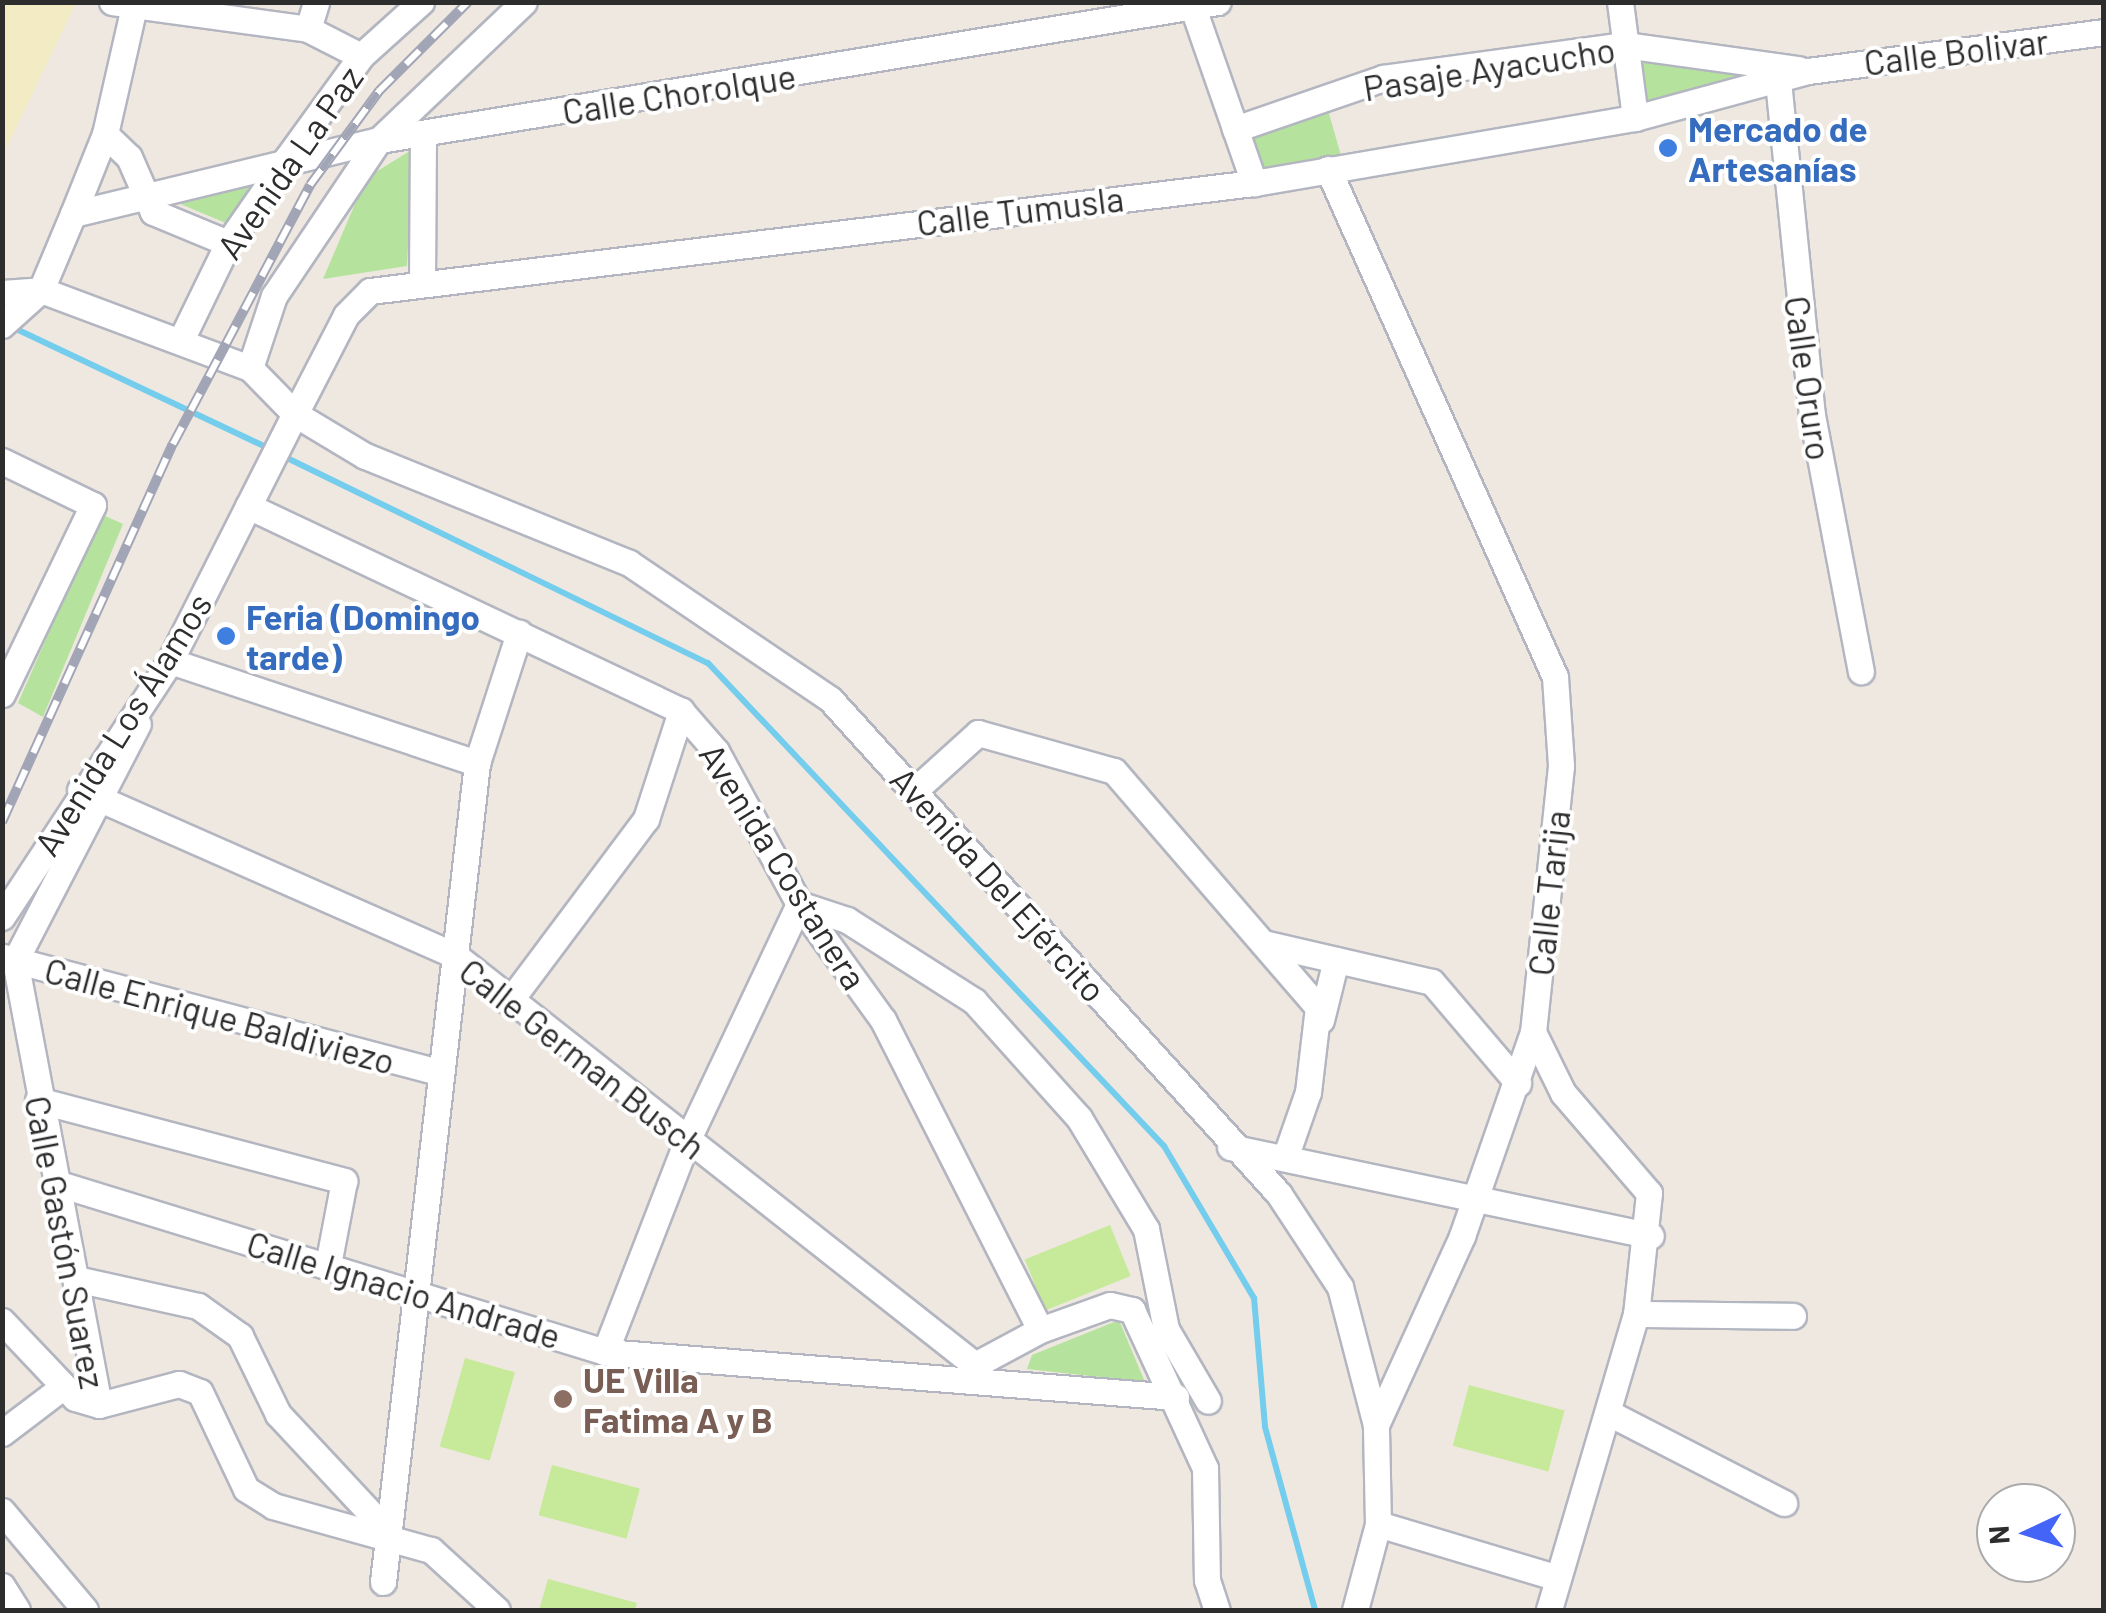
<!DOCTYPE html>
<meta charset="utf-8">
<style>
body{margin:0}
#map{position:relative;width:2106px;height:1613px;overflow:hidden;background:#eee8e0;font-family:Barlow,sans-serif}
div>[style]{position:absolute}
.green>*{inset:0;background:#b5e39e}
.sand>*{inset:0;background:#f2ebc4}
.pitch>*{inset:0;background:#c7ea9a;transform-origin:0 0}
.stream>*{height:6px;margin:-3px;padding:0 3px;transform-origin:3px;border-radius:3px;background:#75cded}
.roads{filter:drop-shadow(2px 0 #b3b6c0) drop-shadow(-2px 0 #b3b6c0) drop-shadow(0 2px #b3b6c0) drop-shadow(0 -2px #b3b6c0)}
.minor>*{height:25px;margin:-12.5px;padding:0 12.5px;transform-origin:12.5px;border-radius:12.5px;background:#fff}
.rail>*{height:10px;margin-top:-5px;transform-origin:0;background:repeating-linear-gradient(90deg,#fff 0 19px,#a2a5b6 0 38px);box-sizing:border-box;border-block:2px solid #a2a5b6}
.dots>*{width:28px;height:28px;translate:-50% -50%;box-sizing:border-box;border:5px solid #fff;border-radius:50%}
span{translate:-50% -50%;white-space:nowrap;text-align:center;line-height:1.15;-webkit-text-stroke:8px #fff;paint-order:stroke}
.street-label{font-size:35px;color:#2d2d2d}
.shop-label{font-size:35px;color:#366cbe;font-weight:700}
.left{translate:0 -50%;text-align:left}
.education-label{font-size:35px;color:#785e54;font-weight:700}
.frame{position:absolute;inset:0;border:5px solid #2d2d2d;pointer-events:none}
.north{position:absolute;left:1976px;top:1483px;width:100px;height:100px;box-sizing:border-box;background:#fff;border:2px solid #ababab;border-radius:50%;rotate:266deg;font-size:28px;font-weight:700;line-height:40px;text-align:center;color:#2d2d2d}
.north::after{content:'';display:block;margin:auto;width:35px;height:45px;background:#4364f7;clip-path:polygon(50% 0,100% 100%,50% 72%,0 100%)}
</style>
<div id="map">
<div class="green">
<i style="clip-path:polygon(1632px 52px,1789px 73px,1641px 111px)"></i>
<i style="clip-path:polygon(1326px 103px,1342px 159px,1259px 176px,1241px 133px)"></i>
<i style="clip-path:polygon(413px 149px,407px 266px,323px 279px,366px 178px)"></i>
<i style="clip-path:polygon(255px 176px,228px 224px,171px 200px)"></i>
<i style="clip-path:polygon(101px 514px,123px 524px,43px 717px,18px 703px)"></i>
<i style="clip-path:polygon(1119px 1320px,1145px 1382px,1027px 1369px,1032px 1355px)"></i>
</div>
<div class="sand">
<i style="clip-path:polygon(3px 2px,76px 3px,3px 155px,2px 3px)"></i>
</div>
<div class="pitch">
<i style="left:1110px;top:1225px;width:55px;height:92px;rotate:68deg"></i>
<i style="left:465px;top:1358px;width:52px;height:92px;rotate:16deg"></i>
<i style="left:1469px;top:1385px;width:99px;height:63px;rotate:15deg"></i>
<i style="left:552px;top:1465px;width:91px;height:52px;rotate:15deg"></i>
<i style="clip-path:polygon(548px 1579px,637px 1603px,635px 1610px,539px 1610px)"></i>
</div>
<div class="stream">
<i style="left:12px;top:327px;width:288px;rotate:25.3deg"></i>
<i style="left:283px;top:456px;width:473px;rotate:26deg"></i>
<i style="left:708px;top:663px;width:664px;rotate:46.65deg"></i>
<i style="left:1164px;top:1146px;width:177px;rotate:59.4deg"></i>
<i style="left:1254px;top:1298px;width:129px;rotate:85.1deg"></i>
<i style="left:1265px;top:1427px;width:190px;rotate:74.7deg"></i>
</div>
<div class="roads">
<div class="minor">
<i style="left:112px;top:2px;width:198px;rotate:7.8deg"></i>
<i style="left:308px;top:29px;width:59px;rotate:27deg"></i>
<i style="left:1191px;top:2px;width:192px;rotate:70.8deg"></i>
<i style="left:1620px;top:2px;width:117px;rotate:82.6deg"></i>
<i style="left:308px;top:29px;width:28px;rotate:-73deg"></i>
<i style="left:1778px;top:81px;width:336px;rotate:84.2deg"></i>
<i style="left:1812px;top:415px;width:261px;rotate:79.2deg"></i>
<i style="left:1235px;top:129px;width:157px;rotate:-19deg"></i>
<i style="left:1383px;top:78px;width:244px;rotate:-7.8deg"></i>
<i style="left:1625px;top:45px;width:175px;rotate:7.9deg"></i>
<i style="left:105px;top:134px;width:33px;rotate:44deg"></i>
<i style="left:129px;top:157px;width:60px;rotate:66.4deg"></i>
<i style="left:153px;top:212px;width:81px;rotate:22.5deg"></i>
<i style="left:1328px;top:169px;width:556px;rotate:65.92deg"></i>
<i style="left:1555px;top:677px;width:89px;rotate:86.1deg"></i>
<i style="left:1561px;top:766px;width:267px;rotate:96deg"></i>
<i style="left:1533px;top:1032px;width:68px;rotate:63.8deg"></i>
<i style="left:1563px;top:1093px;width:132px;rotate:49.3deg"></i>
<i style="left:1649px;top:1193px;width:122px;rotate:96.1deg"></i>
<i style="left:1636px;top:1314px;width:309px;rotate:106.4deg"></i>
<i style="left:73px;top:214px;width:315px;rotate:-13.6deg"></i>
<i style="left:379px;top:140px;width:850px;rotate:-9.34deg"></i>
<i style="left:422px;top:280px;width:147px;rotate:-89.6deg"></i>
<i style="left:2px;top:293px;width:39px;rotate:-4deg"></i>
<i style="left:41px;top:290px;width:223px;rotate:20.5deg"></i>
<i style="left:2px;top:325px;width:52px;rotate:-41.9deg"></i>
<i style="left:41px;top:290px;width:82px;rotate:-67.2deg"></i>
<i style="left:73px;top:214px;width:86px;rotate:-68.2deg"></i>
<i style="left:105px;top:134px;width:135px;rotate:-77.2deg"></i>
<i style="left:181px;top:340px;width:108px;rotate:-64.1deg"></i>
<i style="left:228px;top:243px;width:103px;rotate:-55.2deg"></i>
<i style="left:287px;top:158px;width:126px;rotate:-54deg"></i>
<i style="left:361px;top:56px;width:81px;rotate:-42deg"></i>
<i style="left:2px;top:461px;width:101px;rotate:25.8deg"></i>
<i style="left:93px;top:505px;width:210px;rotate:115.7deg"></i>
<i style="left:248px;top:506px;width:479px;rotate:25.3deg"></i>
<i style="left:681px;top:711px;width:53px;rotate:48.8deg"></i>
<i style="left:716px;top:751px;width:174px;rotate:61.5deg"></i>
<i style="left:799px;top:904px;width:143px;rotate:54.1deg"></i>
<i style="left:883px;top:1020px;width:347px;rotate:63.1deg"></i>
<i style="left:1040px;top:1330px;width:74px;rotate:151.7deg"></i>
<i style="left:170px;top:661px;width:324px;rotate:18.4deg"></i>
<i style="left:80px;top:790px;width:411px;rotate:23.8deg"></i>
<i style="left:456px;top:956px;width:661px;rotate:38.24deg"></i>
<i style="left:975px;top:1365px;width:13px;rotate:94deg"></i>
<i style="left:915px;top:790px;width:85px;rotate:-42.1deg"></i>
<i style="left:978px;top:733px;width:141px;rotate:15.6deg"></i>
<i style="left:1114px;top:771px;width:312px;rotate:49.2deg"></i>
<i style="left:1318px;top:1007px;width:86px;rotate:96.7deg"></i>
<i style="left:1308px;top:1092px;width:70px;rotate:109.2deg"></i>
<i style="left:2px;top:917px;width:306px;rotate:-56.7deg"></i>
<i style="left:170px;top:661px;width:277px;rotate:-63.2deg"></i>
<i style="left:295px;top:414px;width:64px;rotate:-134.4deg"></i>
<i style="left:250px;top:368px;width:76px;rotate:-71.6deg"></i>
<i style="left:274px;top:296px;width:188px;rotate:-56.1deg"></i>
<i style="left:379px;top:140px;width:200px;rotate:-43.6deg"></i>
<i style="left:1263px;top:943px;width:173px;rotate:13deg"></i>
<i style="left:1432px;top:982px;width:133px;rotate:49.6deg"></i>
<i style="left:3px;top:957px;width:450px;rotate:14.8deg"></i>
<i style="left:509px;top:1002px;width:229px;rotate:-53.2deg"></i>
<i style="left:646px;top:819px;width:114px;rotate:-72deg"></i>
<i style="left:1321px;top:1020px;width:62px;rotate:-76deg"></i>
<i style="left:38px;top:1100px;width:317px;rotate:14.8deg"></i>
<i style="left:344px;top:1181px;width:86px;rotate:100.8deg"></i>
<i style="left:1230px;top:1147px;width:430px;rotate:11.9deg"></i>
<i style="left:56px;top:1183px;width:574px;rotate:17.11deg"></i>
<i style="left:605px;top:1352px;width:573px;rotate:4.51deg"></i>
<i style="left:76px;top:1279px;width:125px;rotate:12.5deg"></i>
<i style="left:198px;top:1306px;width:52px;rotate:35.5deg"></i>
<i style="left:240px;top:1336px;width:87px;rotate:64deg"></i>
<i style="left:278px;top:1414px;width:161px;rotate:47deg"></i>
<i style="left:1636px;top:1314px;width:157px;rotate:0.7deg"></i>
<i style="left:2px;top:1321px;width:106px;rotate:46.5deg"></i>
<i style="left:75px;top:1398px;width:25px;rotate:16deg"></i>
<i style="left:99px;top:1405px;width:83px;rotate:-14.7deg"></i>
<i style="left:179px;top:1384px;width:22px;rotate:21deg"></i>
<i style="left:200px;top:1392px;width:107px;rotate:64.6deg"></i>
<i style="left:246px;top:1489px;width:32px;rotate:32deg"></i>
<i style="left:273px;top:1506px;width:164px;rotate:15.6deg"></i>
<i style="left:431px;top:1550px;width:89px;rotate:42.3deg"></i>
<i style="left:1040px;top:1330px;width:74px;rotate:-19.7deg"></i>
<i style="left:1110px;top:1305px;width:23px;rotate:13deg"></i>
<i style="left:1132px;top:1310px;width:174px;rotate:65.2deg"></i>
<i style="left:1205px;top:1468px;width:112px;rotate:89deg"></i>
<i style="left:1207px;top:1580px;width:32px;rotate:72deg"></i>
<i style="left:605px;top:1352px;width:226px;rotate:-68.8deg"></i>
<i style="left:687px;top:1141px;width:262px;rotate:-64.7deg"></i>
<i style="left:799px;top:904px;width:51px;rotate:18.4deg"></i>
<i style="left:847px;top:920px;width:151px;rotate:32.5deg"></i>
<i style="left:974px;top:1001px;width:157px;rotate:48.1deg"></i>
<i style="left:1079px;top:1118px;width:130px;rotate:58.9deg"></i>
<i style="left:1146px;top:1229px;width:102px;rotate:78.7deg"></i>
<i style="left:1166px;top:1329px;width:83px;rotate:59.7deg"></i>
<i style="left:99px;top:1405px;width:452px;rotate:-100.7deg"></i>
<i style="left:15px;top:961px;width:267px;rotate:-62.6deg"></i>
<i style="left:1609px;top:1413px;width:197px;rotate:27.2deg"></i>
<i style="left:1376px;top:1425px;width:208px;rotate:-65.5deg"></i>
<i style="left:1462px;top:1236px;width:216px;rotate:-70.8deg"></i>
<i style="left:2px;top:1433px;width:73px;rotate:-37.2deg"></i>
<i style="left:2px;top:1511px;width:129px;rotate:50deg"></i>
<i style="left:1378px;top:1524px;width:188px;rotate:16.7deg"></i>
<i style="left:383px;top:1582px;width:824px;rotate:-83.45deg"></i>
<i style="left:477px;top:763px;width:137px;rotate:-72.1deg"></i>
<i style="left:2px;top:1586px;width:28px;rotate:58deg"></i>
<i style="left:1355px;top:1610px;width:89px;rotate:-75deg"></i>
<i style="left:1378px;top:1524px;width:99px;rotate:-91.2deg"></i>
<i style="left:1376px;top:1425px;width:143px;rotate:-104.6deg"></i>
<i style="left:1340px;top:1287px;width:111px;rotate:-123.3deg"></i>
<i style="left:1279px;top:1194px;width:668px;rotate:-132.21deg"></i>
<i style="left:830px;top:699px;width:243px;rotate:-145.9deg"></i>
<i style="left:629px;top:563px;width:285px;rotate:-157.9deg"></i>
<i style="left:365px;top:456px;width:82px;rotate:-149deg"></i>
<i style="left:295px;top:414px;width:111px;rotate:-62.7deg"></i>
<i style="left:346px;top:315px;width:34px;rotate:-45deg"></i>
<i style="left:370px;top:291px;width:891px;rotate:-6.97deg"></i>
<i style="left:1254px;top:183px;width:387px;rotate:-9.7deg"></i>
<i style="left:1635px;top:118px;width:179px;rotate:-15.2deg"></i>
<i style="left:1808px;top:71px;width:299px;rotate:-7.5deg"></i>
</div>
</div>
<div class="rail">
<i style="left:2px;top:822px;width:415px;rotate:-65.7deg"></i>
<i style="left:173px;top:444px;width:293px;rotate:-62.1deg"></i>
<i style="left:310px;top:185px;width:117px;rotate:-53.7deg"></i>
<i style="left:379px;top:91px;width:126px;rotate:-45deg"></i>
</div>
<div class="dots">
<i style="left:1668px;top:148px;background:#3f7fe0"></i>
<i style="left:226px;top:636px;background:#3f7fe0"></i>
<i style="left:563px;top:1399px;background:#8d6e63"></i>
</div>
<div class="street-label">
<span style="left:1956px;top:51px;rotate:-7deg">Calle Bolivar</span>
<span style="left:1489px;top:68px;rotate:-9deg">Pasaje Ayacucho</span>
<span style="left:679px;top:93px;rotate:-9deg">Calle Chorolque</span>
<span style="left:289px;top:162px;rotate:-55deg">Avenida La Paz</span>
<span style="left:1020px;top:210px;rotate:-7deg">Calle Tumusla</span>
<span style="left:1809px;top:378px;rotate:82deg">Calle Oruro</span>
<span style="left:122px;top:724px;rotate:-58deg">Avenida Los Álamos</span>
<span style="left:784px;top:866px;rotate:58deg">Avenida Costanera</span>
<span style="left:999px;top:884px;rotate:48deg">Avenida Del Ejército</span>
<span style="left:1548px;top:893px;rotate:-84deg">Calle Tarija</span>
<span style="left:220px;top:1015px;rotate:15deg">Calle Enrique Baldiviezo</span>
<span style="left:583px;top:1058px;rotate:38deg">Calle German Busch</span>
<span style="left:66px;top:1242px;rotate:79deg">Calle Gastón Suarez</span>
<span style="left:404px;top:1289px;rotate:17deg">Calle Ignacio Andrade</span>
</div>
<div class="shop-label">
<span class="left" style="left:1688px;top:148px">Mercado de<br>Artesanías</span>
<span class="left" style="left:246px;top:636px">Feria (Domingo<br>tarde)</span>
</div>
<div class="education-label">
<span class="left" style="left:583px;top:1399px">UE Villa<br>Fatima A y B</span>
</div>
<div class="frame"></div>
<div class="north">N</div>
</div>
